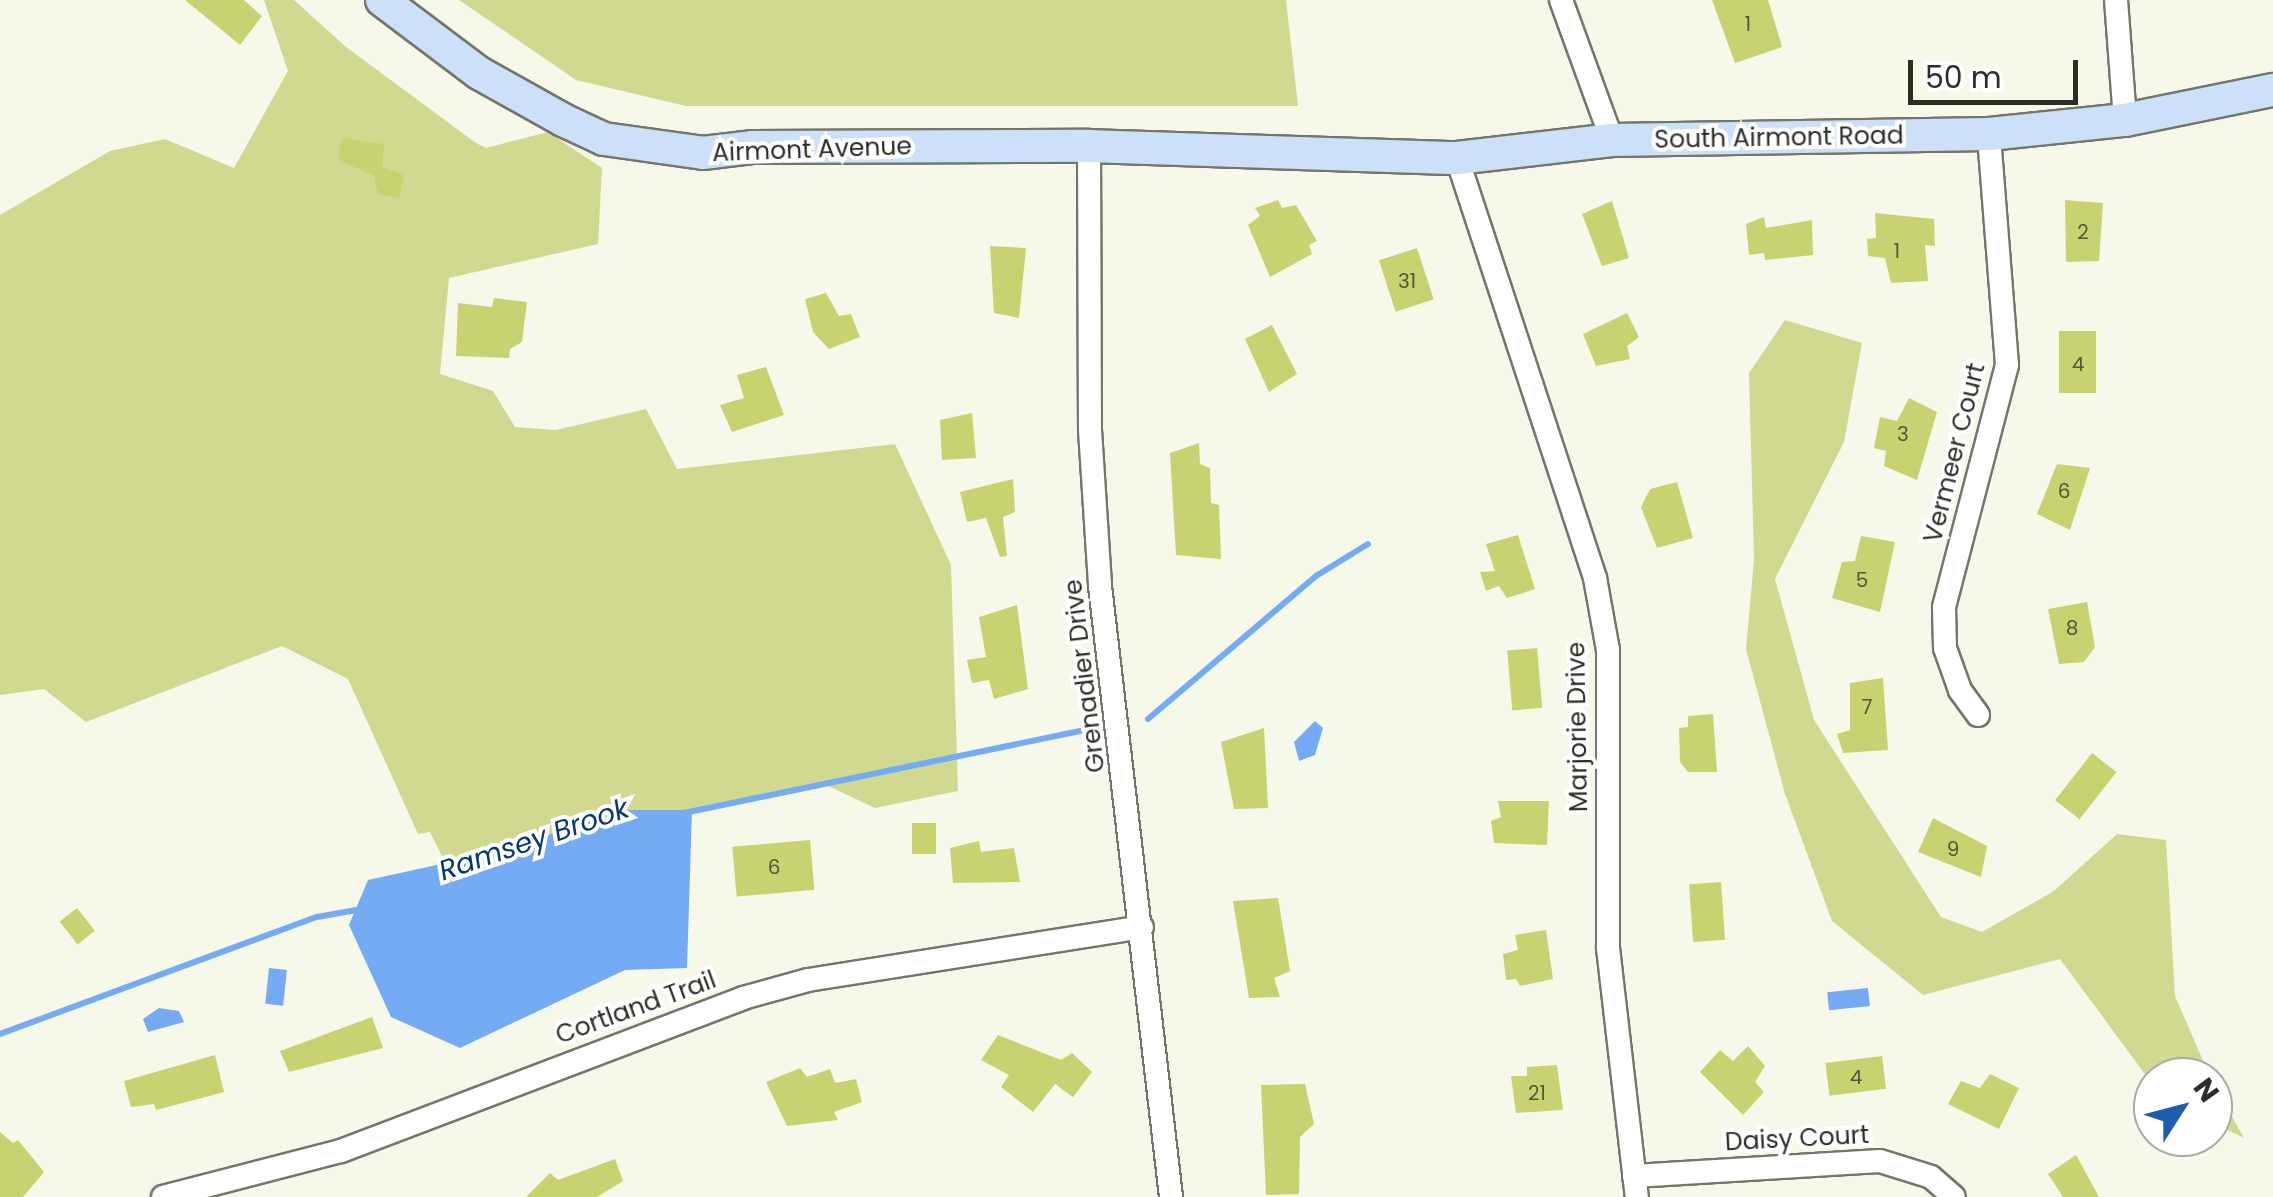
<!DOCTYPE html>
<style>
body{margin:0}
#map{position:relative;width:2273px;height:1197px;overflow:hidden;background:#f6f8e9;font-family:Poppins,sans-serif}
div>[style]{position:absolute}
.green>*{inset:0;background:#d1d990}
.water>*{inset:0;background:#75abf5;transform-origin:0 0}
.stream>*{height:6px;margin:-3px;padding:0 3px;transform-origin:3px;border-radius:3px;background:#75abf5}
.building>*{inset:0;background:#c9d270;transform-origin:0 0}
.roads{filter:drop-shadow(2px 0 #74766a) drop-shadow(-2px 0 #74766a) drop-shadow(0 2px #74766a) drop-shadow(0 -2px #74766a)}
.street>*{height:22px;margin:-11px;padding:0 11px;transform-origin:11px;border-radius:11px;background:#fff}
.secondary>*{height:32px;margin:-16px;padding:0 16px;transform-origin:16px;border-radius:16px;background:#cde0fa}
span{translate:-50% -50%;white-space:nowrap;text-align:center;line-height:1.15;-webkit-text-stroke:8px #fff;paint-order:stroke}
.number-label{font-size:20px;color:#54563a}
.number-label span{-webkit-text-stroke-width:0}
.street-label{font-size:25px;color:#2d2d28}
.water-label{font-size:28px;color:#013879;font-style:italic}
.north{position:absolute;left:2133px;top:1057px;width:100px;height:100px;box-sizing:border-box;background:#fff;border:2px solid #ababa9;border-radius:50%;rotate:54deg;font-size:28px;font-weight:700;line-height:40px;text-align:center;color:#2d2d28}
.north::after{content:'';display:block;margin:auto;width:35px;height:45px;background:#1d5dad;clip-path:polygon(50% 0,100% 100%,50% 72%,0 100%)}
.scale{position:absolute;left:1908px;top:60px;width:170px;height:45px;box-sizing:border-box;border:5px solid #2d2d28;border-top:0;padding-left:12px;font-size:30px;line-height:35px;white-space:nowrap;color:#2d2d28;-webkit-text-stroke:8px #fff;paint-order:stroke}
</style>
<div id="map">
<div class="green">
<i style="clip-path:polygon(264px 0,294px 0,346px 47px,476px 143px,486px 148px,548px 132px,602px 168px,598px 244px,449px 278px,440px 374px,493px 391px,515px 427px,556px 430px,646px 409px,677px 469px,895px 444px,951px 565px,958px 791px,875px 808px,822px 783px,692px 810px,625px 810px,496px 852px,444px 860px,430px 832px,418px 834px,348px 679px,282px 646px,86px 722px,44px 689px,0 695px,0 215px,110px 151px,165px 139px,234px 168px,288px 71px)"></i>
<i style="clip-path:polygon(459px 0,1286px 0,1298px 106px,686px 106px,576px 80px)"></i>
<i style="clip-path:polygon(1785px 320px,1862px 343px,1844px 442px,1775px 579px,1814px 720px,1941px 917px,1982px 932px,2054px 891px,2117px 834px,2166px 840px,2175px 996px,2210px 1077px,2153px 1077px,2153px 1085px,2060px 959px,1923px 995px,1832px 921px,1785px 794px,1746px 649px,1754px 560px,1749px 373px)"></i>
<i style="clip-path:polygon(2213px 1082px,2244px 1138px,2213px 1123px)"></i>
</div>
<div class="water">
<i style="clip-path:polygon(1315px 721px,1323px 728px,1315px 755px,1299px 761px,1294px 742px)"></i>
<i style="clip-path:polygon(625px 810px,692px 810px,687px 968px,625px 970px,460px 1048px,391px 1017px,349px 925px,368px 880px,496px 852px)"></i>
<i style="left:269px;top:968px;width:18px;height:36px;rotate:6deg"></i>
<i style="left:1868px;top:988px;width:18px;height:41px;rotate:84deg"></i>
<i style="clip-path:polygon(159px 1008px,179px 1011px,184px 1022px,148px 1032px,143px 1019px)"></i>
</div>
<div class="stream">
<i style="left:1148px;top:719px;width:221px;rotate:-40.4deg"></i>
<i style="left:1316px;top:576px;width:61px;rotate:-31.6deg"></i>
<i style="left:684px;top:813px;width:419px;rotate:-11.7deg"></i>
<i style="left:0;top:1034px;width:338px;rotate:-20.3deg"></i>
<i style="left:317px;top:917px;width:46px;rotate:-10.1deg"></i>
</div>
<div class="building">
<i style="clip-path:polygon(185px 0,244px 0,262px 16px,240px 45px)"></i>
<i style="clip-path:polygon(1712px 0,1768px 0,1782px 47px,1735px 63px)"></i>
<i style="clip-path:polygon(342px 138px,384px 144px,382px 167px,404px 174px,399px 199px,378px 194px,374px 176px,337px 159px)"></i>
<i style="clip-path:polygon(1278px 200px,1282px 208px,1296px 205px,1317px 241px,1309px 245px,1312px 254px,1270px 277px,1248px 225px,1260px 216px,1255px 208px)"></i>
<i style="clip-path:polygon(2065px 200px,2103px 203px,2099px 261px,2066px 262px)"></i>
<i style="clip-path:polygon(1612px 201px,1629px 258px,1602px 266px,1582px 214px)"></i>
<i style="clip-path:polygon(1875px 213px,1934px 219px,1935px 246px,1925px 245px,1928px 281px,1891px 283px,1885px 258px,1868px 256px,1867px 239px,1876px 238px)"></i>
<i style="clip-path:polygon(1764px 217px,1766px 228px,1812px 220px,1813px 255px,1765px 260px,1764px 253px,1749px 255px,1746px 224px)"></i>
<i style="clip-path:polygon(990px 246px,1026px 248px,1019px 318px,994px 313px)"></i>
<i style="left:1417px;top:248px;width:54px;height:40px;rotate:72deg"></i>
<i style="clip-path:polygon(826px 293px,839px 316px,851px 314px,860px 337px,829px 349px,813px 332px,805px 299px)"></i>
<i style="clip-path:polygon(494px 298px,527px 302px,522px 342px,510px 349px,509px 358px,456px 356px,458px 303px,492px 307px)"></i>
<i style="clip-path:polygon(1627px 313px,1639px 337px,1627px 346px,1630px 359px,1596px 366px,1583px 334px)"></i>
<i style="clip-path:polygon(1272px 325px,1297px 374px,1269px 392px,1245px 339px)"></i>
<i style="left:2096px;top:331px;width:62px;height:37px;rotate:90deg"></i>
<i style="clip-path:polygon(766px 367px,784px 415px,732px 432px,720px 405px,744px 398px,737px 375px)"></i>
<i style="clip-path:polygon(1909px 398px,1937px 412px,1917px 480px,1884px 466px,1886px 451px,1874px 448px,1880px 417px,1897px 421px)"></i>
<i style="clip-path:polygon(972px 413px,976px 458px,942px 460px,940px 420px)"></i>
<i style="clip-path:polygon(1199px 443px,1200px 464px,1210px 468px,1211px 503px,1219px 505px,1221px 559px,1176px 555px,1170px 453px)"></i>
<i style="clip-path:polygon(2057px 464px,2090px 468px,2070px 530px,2037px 514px)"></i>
<i style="clip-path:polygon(1013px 479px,1015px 512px,1003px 517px,1007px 556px,1000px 557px,986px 518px,967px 522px,960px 492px)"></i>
<i style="clip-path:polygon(1677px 482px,1693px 538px,1657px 548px,1641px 507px,1650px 489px)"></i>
<i style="clip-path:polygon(1518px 535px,1535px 589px,1507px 598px,1499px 586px,1486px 591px,1480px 572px,1495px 571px,1486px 544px)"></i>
<i style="clip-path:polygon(1861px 536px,1895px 542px,1880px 612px,1832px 598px,1842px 562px,1855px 561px)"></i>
<i style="clip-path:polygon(2087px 602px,2095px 647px,2084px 662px,2059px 664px,2048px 609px)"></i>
<i style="clip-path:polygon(1017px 605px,1028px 689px,994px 699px,989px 680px,972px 683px,967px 660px,986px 657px,979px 617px)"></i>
<i style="left:1537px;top:648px;width:60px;height:30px;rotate:85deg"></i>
<i style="clip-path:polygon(1883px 678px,1888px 750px,1843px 753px,1837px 734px,1850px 730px,1850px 683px)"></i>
<i style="clip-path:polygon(1713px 714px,1717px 772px,1688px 772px,1680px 762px,1679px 728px,1688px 727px,1688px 716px)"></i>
<i style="clip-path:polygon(1264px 728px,1268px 808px,1234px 809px,1221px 742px)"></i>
<i style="left:2092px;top:753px;width:31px;height:60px;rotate:38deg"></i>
<i style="clip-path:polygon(1498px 801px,1549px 801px,1547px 845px,1494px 843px,1491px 821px,1501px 817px)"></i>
<i style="clip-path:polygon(1933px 818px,1987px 846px,1981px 877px,1918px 852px)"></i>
<i style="left:912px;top:823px;width:24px;height:31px"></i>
<i style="left:810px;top:840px;width:50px;height:78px;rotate:85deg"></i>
<i style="clip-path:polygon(979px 841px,981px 852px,1014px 848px,1020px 882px,953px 883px,950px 848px)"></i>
<i style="left:1721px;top:882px;width:58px;height:32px;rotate:86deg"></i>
<i style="clip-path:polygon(1278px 898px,1290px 971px,1274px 978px,1280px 997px,1249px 998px,1233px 901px)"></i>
<i style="left:77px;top:908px;width:29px;height:22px;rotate:52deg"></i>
<i style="clip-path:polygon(1546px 930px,1553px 979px,1520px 986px,1516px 979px,1506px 980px,1503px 954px,1518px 950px,1515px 935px)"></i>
<i style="clip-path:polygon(372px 1017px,383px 1048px,289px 1072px,280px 1051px)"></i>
<i style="clip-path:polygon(998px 1035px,1061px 1060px,1072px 1053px,1092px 1072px,1073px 1097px,1055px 1084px,1033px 1112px,1001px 1087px,1009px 1075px,981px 1060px)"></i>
<i style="clip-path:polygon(1748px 1046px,1765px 1066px,1755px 1082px,1764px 1092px,1743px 1115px,1700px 1072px,1720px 1050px,1733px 1061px)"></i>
<i style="clip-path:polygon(215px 1055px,224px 1092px,156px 1110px,154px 1104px,131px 1107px,124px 1081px)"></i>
<i style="left:1882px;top:1056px;width:33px;height:57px;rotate:83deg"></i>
<i style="clip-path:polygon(1557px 1065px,1563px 1110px,1516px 1113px,1511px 1076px,1527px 1076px,1527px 1067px)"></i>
<i style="clip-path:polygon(800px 1068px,807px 1077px,830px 1069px,835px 1083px,856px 1079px,862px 1102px,834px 1112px,838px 1120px,787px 1126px,766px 1082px)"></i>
<i style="clip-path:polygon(1990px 1074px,2019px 1088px,1999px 1129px,1948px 1104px,1961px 1081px,1980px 1088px)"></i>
<i style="clip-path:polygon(1305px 1084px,1314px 1124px,1300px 1137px,1299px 1194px,1266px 1195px,1261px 1085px)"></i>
<i style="clip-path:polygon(0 1132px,13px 1143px,18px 1140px,44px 1172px,23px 1197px,0 1197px)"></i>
<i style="clip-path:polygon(2076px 1155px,2099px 1197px,2063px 1197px,2048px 1174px)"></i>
<i style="clip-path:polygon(615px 1159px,623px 1181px,597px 1197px,526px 1197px,550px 1173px,558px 1180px)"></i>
</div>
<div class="roads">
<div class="street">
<i style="left:1561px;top:0;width:149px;rotate:70deg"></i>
<i style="left:2116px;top:0;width:120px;rotate:85.7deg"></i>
<i style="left:1089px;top:146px;width:284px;rotate:89.8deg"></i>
<i style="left:1090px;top:430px;width:156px;rotate:86.3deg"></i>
<i style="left:1100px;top:586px;width:615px;rotate:83.37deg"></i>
<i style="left:1457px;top:158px;width:442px;rotate:71.8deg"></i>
<i style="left:1595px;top:578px;width:73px;rotate:79.8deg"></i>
<i style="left:1608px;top:650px;width:298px;rotate:90deg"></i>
<i style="left:1608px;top:948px;width:251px;rotate:83.4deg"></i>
<i style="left:1978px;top:715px;width:31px;rotate:-126deg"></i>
<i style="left:1960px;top:690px;width:45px;rotate:-109.7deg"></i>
<i style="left:1945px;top:648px;width:41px;rotate:-91.4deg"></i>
<i style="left:1944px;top:607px;width:250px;rotate:-75.4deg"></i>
<i style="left:2007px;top:365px;width:232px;rotate:-94.5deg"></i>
<i style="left:1634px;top:1176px;width:246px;rotate:-3.5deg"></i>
<i style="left:1880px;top:1161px;width:53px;rotate:17.4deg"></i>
<i style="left:1931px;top:1177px;width:30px;rotate:41deg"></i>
<i style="left:163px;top:1197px;width:184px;rotate:-14.5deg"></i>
<i style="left:341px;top:1151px;width:430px;rotate:-20.8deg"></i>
<i style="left:743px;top:998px;width:67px;rotate:-15.5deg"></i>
<i style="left:808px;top:980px;width:338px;rotate:-9deg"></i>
</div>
<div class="secondary">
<i style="left:382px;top:0;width:121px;rotate:37deg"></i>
<i style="left:479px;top:73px;width:96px;rotate:29.2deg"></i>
<i style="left:563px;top:120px;width:45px;rotate:24.9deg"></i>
<i style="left:604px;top:139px;width:100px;rotate:8deg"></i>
<i style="left:703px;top:153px;width:49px;rotate:-7deg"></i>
<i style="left:752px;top:147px;width:337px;rotate:-0.2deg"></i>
<i style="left:1089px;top:146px;width:368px;rotate:1.9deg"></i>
<i style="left:1457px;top:158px;width:156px;rotate:-6.6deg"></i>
<i style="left:1612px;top:140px;width:377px;rotate:-0.9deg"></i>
<i style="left:1989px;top:134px;width:137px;rotate:-5.9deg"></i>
<i style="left:2125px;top:120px;width:151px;rotate:-11.5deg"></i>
</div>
</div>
<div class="number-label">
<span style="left:1748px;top:24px">1</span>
<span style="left:2083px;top:232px">2</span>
<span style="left:1897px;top:251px">1</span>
<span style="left:1407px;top:281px">31</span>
<span style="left:2078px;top:364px">4</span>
<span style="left:1903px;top:434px">3</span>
<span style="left:2064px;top:491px">6</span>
<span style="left:1862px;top:580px">5</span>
<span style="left:2072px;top:628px">8</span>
<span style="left:1867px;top:707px">7</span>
<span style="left:1953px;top:849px">9</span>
<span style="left:774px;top:867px">6</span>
<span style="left:1856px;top:1077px">4</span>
<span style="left:1537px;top:1093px">21</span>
</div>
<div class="street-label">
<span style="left:1779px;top:138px;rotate:-1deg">South Airmont Road</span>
<span style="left:812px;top:150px;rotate:-2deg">Airmont Avenue</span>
<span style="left:1955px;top:453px;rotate:-76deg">Vermeer Court</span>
<span style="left:1085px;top:676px;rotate:-97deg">Grenadier Drive</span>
<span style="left:1578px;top:727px;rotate:-91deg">Marjorie Drive</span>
<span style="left:636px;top:1008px;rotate:-20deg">Cortland Trail</span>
<span style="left:1797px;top:1139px;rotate:-3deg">Daisy Court</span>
</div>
<div class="water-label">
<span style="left:534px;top:840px;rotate:-19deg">Ramsey Brook</span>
</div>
<div class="north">N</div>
<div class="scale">50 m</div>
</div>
